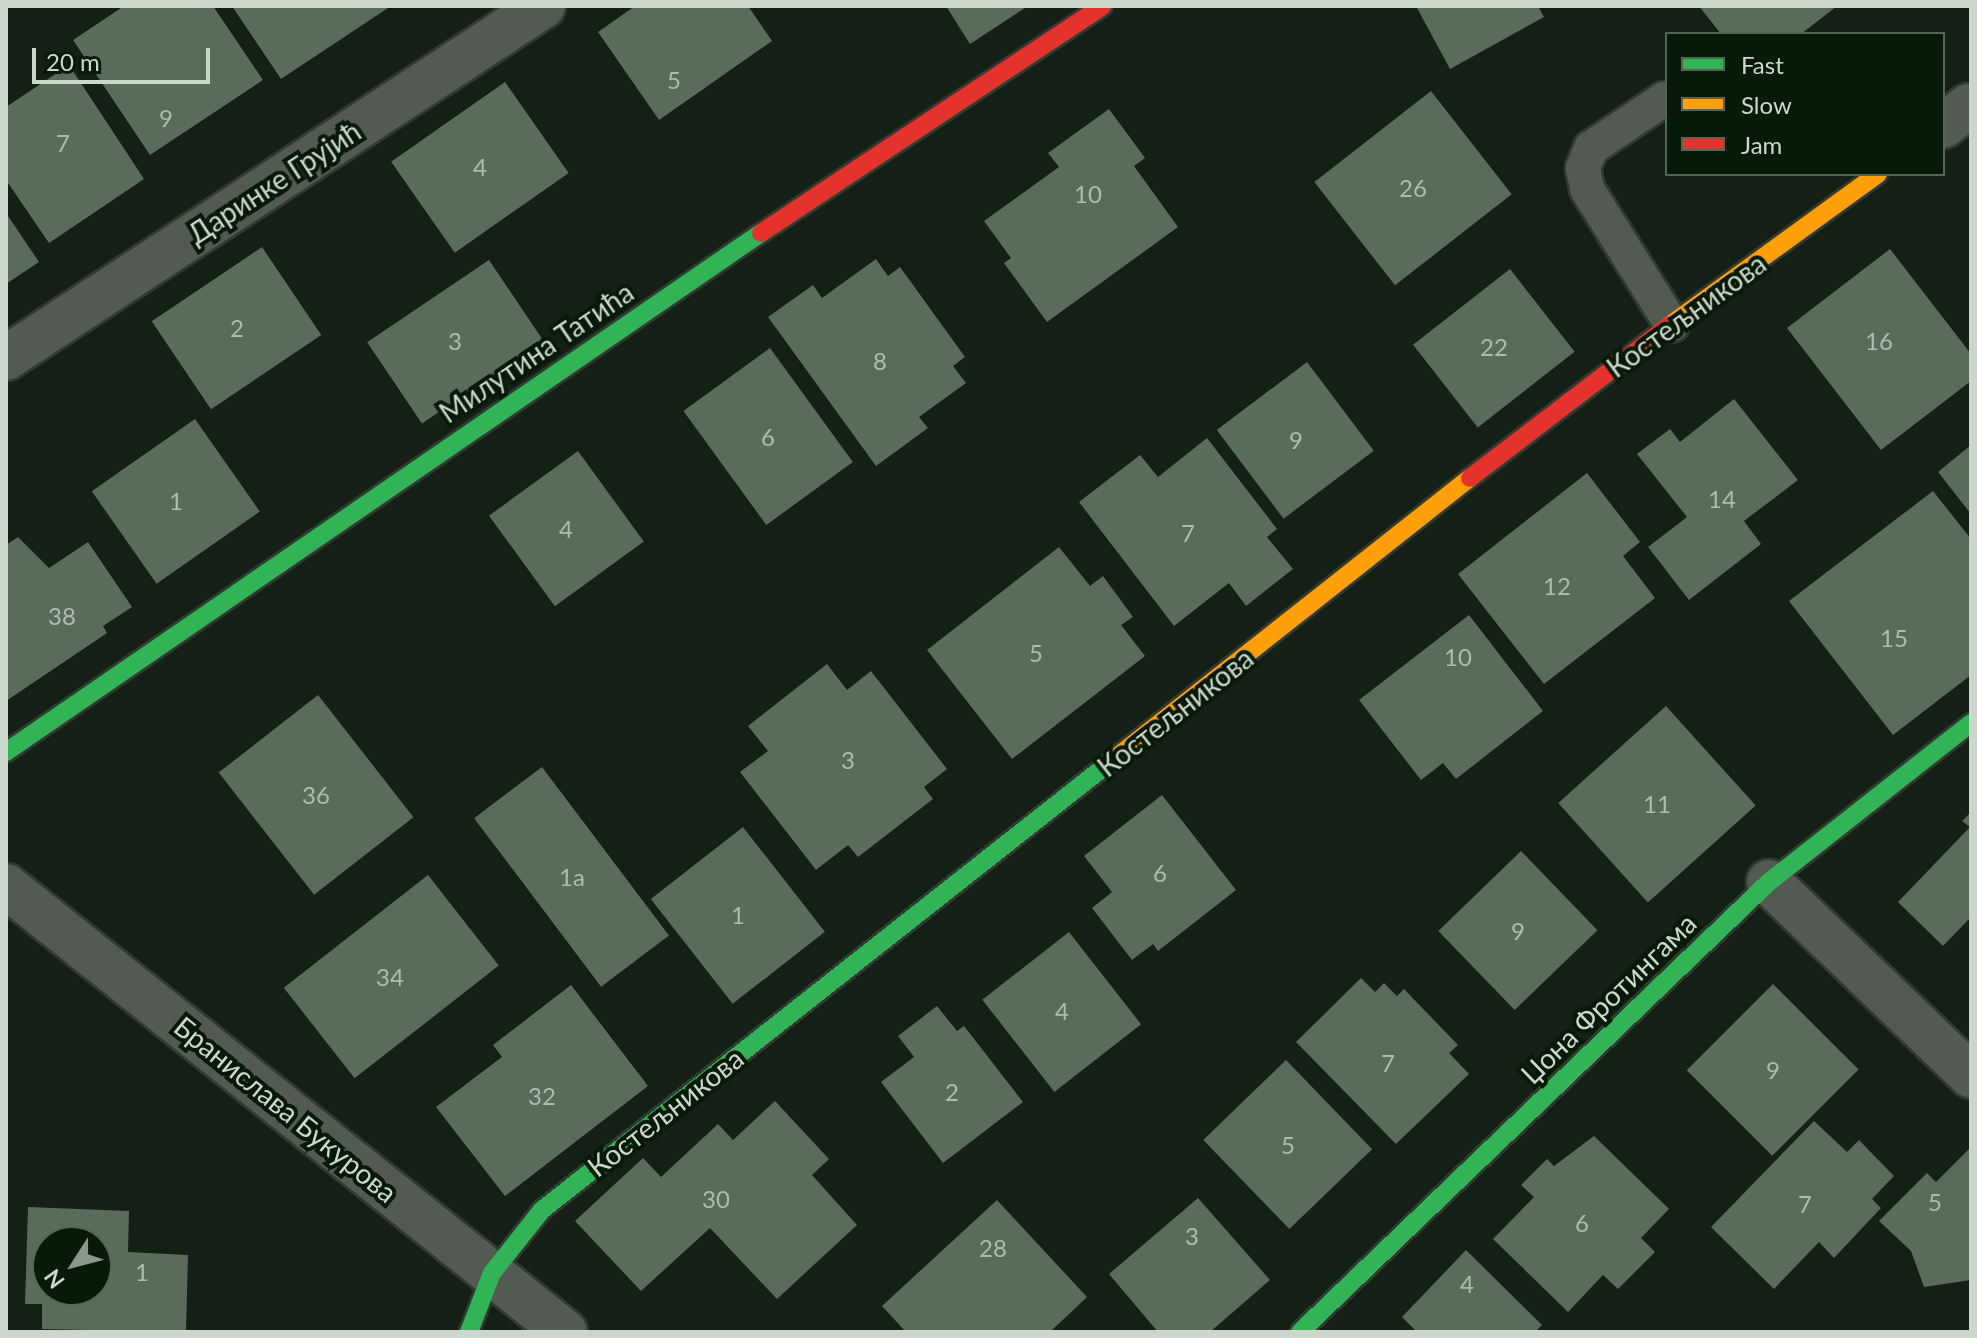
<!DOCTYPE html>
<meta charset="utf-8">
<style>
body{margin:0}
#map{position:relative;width:1977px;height:1338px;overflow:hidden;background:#141f15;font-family:Lato,sans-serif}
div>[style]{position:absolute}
.building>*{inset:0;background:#596c5a;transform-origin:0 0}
.roads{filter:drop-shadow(2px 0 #313a32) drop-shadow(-2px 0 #313a32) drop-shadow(0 2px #313a32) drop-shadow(0 -2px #313a32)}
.lane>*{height:34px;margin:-17px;padding:0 17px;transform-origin:17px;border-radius:17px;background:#525a51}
.street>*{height:44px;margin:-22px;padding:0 22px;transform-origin:22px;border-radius:22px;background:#525a51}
.fast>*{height:18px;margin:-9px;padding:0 9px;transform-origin:9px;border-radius:9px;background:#30b455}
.slow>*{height:18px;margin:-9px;padding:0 9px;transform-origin:9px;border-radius:9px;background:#ff9f0a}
.jam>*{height:18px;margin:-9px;padding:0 9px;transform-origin:9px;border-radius:9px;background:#e5322d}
span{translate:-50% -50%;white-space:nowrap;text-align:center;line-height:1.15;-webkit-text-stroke:8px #071a08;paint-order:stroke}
.number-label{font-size:24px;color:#aebcae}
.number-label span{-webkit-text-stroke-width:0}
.street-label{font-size:28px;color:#cbd7ca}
.frame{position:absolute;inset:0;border:8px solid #cbd7ca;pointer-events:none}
.legend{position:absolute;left:1665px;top:32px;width:280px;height:144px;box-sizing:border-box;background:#071a08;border:2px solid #556656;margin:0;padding:10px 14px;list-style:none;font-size:24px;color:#cbd7ca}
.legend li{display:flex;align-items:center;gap:16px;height:40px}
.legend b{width:40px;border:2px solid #556656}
.north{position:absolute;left:32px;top:1226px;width:80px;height:80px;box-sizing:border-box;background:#071a08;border:2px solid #556656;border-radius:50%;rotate:234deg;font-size:22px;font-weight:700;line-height:32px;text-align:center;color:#cbd7ca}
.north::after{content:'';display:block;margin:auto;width:28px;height:36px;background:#8b978b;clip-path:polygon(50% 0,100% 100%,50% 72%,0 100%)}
.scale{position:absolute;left:32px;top:48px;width:178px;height:36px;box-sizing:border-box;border:4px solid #cbd7ca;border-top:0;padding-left:10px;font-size:24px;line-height:28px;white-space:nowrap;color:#cbd7ca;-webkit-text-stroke:6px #071a08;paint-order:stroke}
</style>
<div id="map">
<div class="building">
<i style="clip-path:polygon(124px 6px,213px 6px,263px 80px,150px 155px,73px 40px)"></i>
<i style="clip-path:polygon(232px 6px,391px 6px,281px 79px)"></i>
<i style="clip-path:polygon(635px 6px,748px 6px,772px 41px,659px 120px,598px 32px)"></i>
<i style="clip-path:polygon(946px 6px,1028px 6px,970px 44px)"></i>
<i style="clip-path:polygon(1416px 6px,1538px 6px,1544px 17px,1450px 69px)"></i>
<i style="clip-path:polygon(1699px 6px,1837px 6px,1801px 34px,1721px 34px)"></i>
<i style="clip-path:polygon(69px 65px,144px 179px,49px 243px,6px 180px,6px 107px)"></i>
<i style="left:505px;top:82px;width:111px;height:139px;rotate:55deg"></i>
<i style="left:1431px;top:91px;width:131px;height:148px;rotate:52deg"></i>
<i style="clip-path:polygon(1109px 109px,1145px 158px,1134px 166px,1178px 227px,1047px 322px,1004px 263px,1011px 258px,984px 221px,1059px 167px,1048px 153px)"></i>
<i style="clip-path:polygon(6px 213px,39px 262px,6px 284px)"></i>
<i style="left:262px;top:247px;width:106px;height:133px;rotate:56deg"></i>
<i style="clip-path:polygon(1890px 249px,1971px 354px,1971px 381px,1881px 450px,1787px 328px)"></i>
<i style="clip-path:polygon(876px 259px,888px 276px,900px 267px,965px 357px,953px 366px,966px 383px,919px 417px,928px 428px,876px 466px,768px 317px,813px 285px,822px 298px)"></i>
<i style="left:489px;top:260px;width:98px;height:147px;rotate:56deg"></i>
<i style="left:1510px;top:269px;width:105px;height:123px;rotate:52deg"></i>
<i style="left:770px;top:348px;width:141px;height:107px;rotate:54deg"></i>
<i style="left:1307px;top:362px;width:111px;height:113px;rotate:53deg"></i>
<i style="clip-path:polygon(1734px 399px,1798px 480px,1744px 521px,1761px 544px,1689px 600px,1648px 547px,1687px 517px,1637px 454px,1670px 429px,1680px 442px)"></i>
<i style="left:195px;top:419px;width:113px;height:126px;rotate:55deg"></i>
<i style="clip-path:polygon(1207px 438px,1277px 529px,1267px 537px,1293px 569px,1246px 606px,1229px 583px,1174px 626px,1079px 502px,1140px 455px,1158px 477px)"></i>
<i style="clip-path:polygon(1971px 445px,1971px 514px,1938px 472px)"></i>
<i style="left:578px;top:451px;width:112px;height:110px;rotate:54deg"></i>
<i style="clip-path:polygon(1587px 473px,1640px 542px,1623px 556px,1655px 598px,1544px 684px,1458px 574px)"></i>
<i style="clip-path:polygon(1933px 491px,1971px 539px,1971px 675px,1893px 735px,1789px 601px)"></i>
<i style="clip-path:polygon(18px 537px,49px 568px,88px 542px,132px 607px,103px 626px,107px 633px,6px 701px,6px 545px)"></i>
<i style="clip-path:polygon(1059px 547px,1090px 586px,1103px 576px,1133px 617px,1121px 625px,1145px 656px,1012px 759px,927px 650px)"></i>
<i style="clip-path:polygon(1469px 615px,1543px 711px,1456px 779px,1443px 763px,1421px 780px,1359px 700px)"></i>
<i style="clip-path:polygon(827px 664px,847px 690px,871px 671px,947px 769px,924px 787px,933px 799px,858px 857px,848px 845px,816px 870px,740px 772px,768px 751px,748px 726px)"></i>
<i style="left:318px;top:695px;width:155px;height:126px;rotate:52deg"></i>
<i style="left:1666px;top:706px;width:134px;height:145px;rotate:48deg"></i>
<i style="left:542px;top:767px;width:211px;height:85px;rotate:53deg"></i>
<i style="clip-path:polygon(1162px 795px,1236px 890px,1158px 951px,1153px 944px,1132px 960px,1092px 908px,1112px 892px,1084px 856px)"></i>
<i style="clip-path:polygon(1971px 812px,1971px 917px,1943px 946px,1898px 902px,1970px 827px,1962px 821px)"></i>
<i style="left:743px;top:827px;width:133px;height:117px;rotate:52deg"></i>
<i style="left:1521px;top:851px;width:110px;height:115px;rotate:46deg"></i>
<i style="left:428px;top:875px;width:115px;height:183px;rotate:52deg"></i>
<i style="left:1069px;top:932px;width:117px;height:110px;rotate:52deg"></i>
<i style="clip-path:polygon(1361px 978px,1375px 992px,1384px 983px,1397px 996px,1404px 989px,1458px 1045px,1449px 1053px,1469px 1074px,1396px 1144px,1296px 1042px)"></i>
<i style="left:1773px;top:984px;width:121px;height:122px;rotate:45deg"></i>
<i style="clip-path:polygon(571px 985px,648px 1086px,505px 1196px,436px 1107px,502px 1057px,493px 1045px)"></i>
<i style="clip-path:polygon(937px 1006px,957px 1031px,964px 1026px,1023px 1102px,943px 1163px,881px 1082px,914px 1057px,898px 1036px)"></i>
<i style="left:1286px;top:1060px;width:124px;height:115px;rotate:46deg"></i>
<i style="clip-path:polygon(775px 1101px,829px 1159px,812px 1175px,857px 1225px,777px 1299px,710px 1228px,641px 1291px,575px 1221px,643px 1158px,661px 1177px,718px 1124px,733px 1140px)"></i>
<i style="clip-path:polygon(1814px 1121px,1847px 1152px,1859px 1140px,1894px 1176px,1872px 1199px,1881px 1208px,1834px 1258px,1819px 1242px,1774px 1289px,1711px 1227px)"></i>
<i style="clip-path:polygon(1594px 1136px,1669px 1209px,1641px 1238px,1655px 1252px,1618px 1289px,1603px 1275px,1568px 1312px,1493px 1239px,1534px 1197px,1521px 1185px,1547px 1159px,1554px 1166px)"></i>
<i style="clip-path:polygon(1971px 1147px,1971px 1280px,1924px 1287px,1911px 1251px,1879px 1221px,1927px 1173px,1936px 1182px)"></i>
<i style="clip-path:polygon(1198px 1198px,1270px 1280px,1210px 1332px,1158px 1332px,1109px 1274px)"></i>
<i style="clip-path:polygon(997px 1200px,1087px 1297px,1050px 1332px,906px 1332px,882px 1306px)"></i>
<i style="clip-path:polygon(evenodd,28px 1207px,129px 1211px,128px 1252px,188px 1255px,186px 1332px,42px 1329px,42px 1304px,25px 1304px,28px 1207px,48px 1242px,96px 1242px,96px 1290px,48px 1290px,48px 1242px)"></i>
<i style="clip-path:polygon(1466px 1250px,1542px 1325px,1535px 1332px,1417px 1332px,1402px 1317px)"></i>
</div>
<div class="roads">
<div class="lane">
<i style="left:1664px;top:99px;width:88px;rotate:146.1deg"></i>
<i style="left:1591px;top:148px;width:22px;rotate:112deg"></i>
<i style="left:1583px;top:168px;width:21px;rotate:79deg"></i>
<i style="left:1587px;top:189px;width:160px;rotate:58deg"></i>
</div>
<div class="street">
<i style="left:1943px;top:126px;width:33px;rotate:-38deg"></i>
<i style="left:6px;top:358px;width:642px;rotate:-33.24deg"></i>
<i style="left:1769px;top:882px;width:280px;rotate:43.8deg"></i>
<i style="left:6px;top:886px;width:715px;rotate:38.58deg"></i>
</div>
<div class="fast">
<i style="left:6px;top:752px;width:916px;rotate:-34.51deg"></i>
<i style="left:469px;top:1332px;width:63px;rotate:-68.7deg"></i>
<i style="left:492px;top:1273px;width:80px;rotate:-51.6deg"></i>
<i style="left:542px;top:1210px;width:728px;rotate:-38.25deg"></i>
<i style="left:1300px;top:1332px;width:650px;rotate:-43.82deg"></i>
<i style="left:1769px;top:882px;width:257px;rotate:-38.2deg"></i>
</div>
<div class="slow">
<i style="left:1670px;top:325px;width:257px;rotate:-36deg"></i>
<i style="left:1114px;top:759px;width:454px;rotate:-38.3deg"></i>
</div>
<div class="jam">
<i style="left:761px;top:233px;width:410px;rotate:-33.6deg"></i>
<i style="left:1470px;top:478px;width:252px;rotate:-37.4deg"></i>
</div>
</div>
<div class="number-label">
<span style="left:674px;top:80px">5</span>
<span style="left:166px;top:118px">9</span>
<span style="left:63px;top:143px">7</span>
<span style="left:480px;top:167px">4</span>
<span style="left:1413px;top:188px">26</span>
<span style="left:1088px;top:194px">10</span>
<span style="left:237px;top:328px">2</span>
<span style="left:455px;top:341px">3</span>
<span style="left:1879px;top:341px">16</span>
<span style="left:1494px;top:347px">22</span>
<span style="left:880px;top:361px">8</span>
<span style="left:768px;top:437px">6</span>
<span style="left:1296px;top:440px">9</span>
<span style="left:1722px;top:499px">14</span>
<span style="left:176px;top:501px">1</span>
<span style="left:566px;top:529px">4</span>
<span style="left:1188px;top:533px">7</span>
<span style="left:1557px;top:586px">12</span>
<span style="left:62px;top:616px">38</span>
<span style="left:1894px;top:638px">15</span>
<span style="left:1036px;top:653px">5</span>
<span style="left:1458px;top:657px">10</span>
<span style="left:848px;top:760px">3</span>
<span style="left:316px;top:795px">36</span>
<span style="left:1657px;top:804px">11</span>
<span style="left:1160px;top:873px">6</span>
<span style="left:572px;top:877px">1a</span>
<span style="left:738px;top:915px">1</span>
<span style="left:1518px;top:931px">9</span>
<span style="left:390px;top:977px">34</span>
<span style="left:1062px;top:1011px">4</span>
<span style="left:1388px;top:1063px">7</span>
<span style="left:1773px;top:1070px">9</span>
<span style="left:952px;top:1092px">2</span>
<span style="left:542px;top:1096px">32</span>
<span style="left:1288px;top:1145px">5</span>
<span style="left:716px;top:1199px">30</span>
<span style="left:1935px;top:1202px">5</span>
<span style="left:1805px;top:1204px">7</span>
<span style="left:1582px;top:1223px">6</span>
<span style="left:1192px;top:1236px">3</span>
<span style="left:993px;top:1248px">28</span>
<span style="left:142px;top:1272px">1</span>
<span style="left:1467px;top:1284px">4</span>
</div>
<div class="street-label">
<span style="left:274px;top:182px;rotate:-33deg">Даринке Грујић</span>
<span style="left:1686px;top:315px;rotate:-36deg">Костељникова</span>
<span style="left:536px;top:352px;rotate:-34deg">Милутина Татића</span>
<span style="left:1175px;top:712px;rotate:-38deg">Костељникова</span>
<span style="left:1608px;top:998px;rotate:-44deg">Џона Фротингама</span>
<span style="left:286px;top:1109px;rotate:39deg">Бранислава Букурова</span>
<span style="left:665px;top:1112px;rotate:-38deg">Костељникова</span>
</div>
<div class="frame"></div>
<ul class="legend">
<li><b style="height:10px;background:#30b455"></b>Fast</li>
<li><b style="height:10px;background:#ff9f0a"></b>Slow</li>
<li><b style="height:10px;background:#e5322d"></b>Jam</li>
</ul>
<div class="north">N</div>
<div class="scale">20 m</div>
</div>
